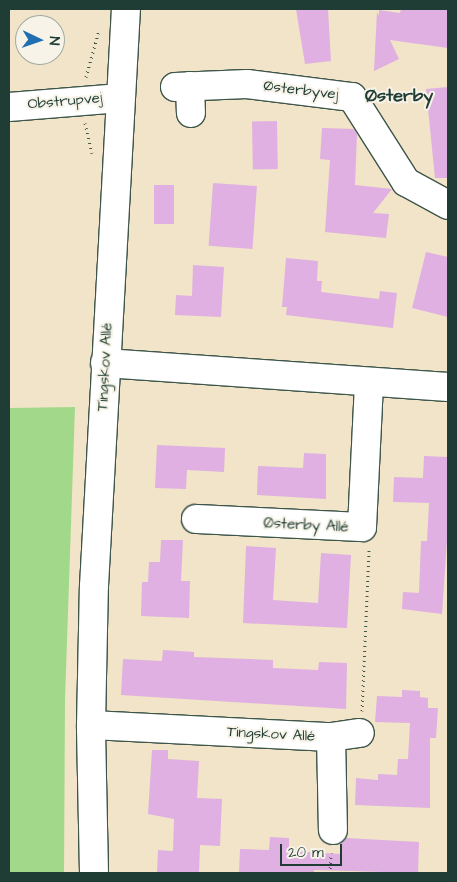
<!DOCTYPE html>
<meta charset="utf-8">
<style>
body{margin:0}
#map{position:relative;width:457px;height:882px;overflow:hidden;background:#f1e4c9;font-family:"Architects Daughter",sans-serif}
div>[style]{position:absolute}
.green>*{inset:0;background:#a2d889}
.building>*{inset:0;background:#dfb0e1;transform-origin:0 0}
.path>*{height:3px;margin-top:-1.5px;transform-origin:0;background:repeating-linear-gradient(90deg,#3e564a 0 1px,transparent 0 5px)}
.roads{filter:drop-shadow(1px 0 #3e564a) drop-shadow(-1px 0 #3e564a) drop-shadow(0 1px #3e564a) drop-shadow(0 -1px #3e564a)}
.minor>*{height:28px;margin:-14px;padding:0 14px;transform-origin:14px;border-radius:14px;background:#fff}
span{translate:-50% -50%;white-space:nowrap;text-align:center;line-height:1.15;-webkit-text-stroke:4px #f7f3e8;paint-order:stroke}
.street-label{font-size:15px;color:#1f3d34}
.quarter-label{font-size:18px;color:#1f3d34;font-weight:700}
.frame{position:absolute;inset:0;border:10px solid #1f3d34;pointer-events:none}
.north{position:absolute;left:15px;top:15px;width:50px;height:50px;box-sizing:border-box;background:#f7f3e8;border:1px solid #a1aaa0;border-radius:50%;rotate:93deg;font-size:14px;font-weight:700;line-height:20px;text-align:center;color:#1f3d34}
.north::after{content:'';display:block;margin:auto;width:18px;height:22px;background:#1f6fb2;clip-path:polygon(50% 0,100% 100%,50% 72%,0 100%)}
.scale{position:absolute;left:280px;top:844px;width:62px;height:22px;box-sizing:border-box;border:2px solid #1f3d34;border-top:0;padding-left:6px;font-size:15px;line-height:18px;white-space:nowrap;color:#1f3d34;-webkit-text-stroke:4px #f7f3e8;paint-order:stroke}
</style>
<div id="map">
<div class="green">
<i style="clip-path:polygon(75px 407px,65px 700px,64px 873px,9px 873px,9px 408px)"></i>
</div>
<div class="building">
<i style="clip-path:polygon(296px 9px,328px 9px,331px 61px,305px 64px)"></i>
<i style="clip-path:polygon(401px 9px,448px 9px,448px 48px,390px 40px,399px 59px,374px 71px,377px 12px,379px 16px,379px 10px,400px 13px)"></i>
<i style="clip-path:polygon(448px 87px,448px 178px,435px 178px,426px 89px)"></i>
<i style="left:277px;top:121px;width:48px;height:25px;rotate:89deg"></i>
<i style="clip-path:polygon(322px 128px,354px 129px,357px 134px,355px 185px,392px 189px,373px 213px,389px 214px,386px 238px,325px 232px,330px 160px,320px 159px)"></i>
<i style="left:213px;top:183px;width:44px;height:63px;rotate:4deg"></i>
<i style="left:154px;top:185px;width:20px;height:39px"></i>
<i style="clip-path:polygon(426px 252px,448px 257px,448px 317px,412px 308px)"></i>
<i style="clip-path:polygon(286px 258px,318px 261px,317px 281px,322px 281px,321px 292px,379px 299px,380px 291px,397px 293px,393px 328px,286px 315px,287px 307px,282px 307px)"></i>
<i style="clip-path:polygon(193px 265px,224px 267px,221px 317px,175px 315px,176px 295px,192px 296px)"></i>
<i style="clip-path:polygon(157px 445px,225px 448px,224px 472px,187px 470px,186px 489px,155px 488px)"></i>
<i style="clip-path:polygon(304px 453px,326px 454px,326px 499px,257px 495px,258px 466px,303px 468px)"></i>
<i style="clip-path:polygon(424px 456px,448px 457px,448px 526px,442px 614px,402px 609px,403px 592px,419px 593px,421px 541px,427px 541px,429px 503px,393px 502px,394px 477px,423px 478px)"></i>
<i style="clip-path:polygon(161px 540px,183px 540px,181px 581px,190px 581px,189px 618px,141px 616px,142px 582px,148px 582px,149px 562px,160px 562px)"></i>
<i style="clip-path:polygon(246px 546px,276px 548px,273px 600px,318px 603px,321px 553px,351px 555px,347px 628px,243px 623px)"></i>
<i style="clip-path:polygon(163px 650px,194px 652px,194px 657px,273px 660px,273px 668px,318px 670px,319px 662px,347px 663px,346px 709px,121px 695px,123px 659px,162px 661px)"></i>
<i style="clip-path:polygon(402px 690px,420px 691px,420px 697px,428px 698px,428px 708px,438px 708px,436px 738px,430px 738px,430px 808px,355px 805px,356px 778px,378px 780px,378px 774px,397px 775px,398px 759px,408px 759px,410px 723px,375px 722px,377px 696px,402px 697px)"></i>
<i style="clip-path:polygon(152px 750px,168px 750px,168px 759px,199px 761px,197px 798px,222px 799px,220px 846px,200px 845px,199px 873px,157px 873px,158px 850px,173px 851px,174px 819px,148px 814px)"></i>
<i style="clip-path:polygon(270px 837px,289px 838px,289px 851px,340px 854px,340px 844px,346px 838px,419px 842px,418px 873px,314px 870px,314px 873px,239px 873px,240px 849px,269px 850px)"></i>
</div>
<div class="path">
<i style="left:86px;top:77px;width:49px;rotate:-74.5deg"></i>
<i style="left:85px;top:123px;width:31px;rotate:77deg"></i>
<i style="left:362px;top:711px;width:163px;rotate:-87.5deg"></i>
<i style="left:330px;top:873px;width:20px;rotate:-87deg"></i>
</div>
<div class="roads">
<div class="minor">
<i style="left:190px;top:86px;width:27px;rotate:88deg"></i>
<i style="left:175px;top:87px;width:72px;rotate:-2.4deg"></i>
<i style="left:247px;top:84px;width:106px;rotate:7.1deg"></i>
<i style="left:352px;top:97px;width:101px;rotate:57.6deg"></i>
<i style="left:406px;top:182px;width:48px;rotate:28.7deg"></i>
<i style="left:9px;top:107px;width:112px;rotate:-4.6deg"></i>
<i style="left:105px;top:363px;width:344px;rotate:4deg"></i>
<i style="left:196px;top:519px;width:166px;rotate:2.8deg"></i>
<i style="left:362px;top:527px;width:144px;rotate:-87.2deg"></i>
<i style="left:91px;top:725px;width:240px;rotate:2.9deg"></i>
<i style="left:331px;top:737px;width:29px;rotate:-8deg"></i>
<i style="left:331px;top:737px;width:93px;rotate:88.8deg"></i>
<i style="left:94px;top:873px;width:148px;rotate:-91.2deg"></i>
<i style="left:91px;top:725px;width:139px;rotate:-88.8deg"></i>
<i style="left:94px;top:586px;width:578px;rotate:-86.83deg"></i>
</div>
</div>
<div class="street-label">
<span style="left:301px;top:90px;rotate:7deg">Østerbyvej</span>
<span style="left:65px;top:101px;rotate:-5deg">Obstrupvej</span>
<span style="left:105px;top:367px;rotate:-87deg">Tingskov Allé</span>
<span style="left:306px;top:525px;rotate:3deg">Østerby Allé</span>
<span style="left:271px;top:734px;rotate:3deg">Tingskov Allé</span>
</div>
<div class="quarter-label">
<span style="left:399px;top:96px">Østerby</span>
</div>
<div class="frame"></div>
<div class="north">N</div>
<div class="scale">20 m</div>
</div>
